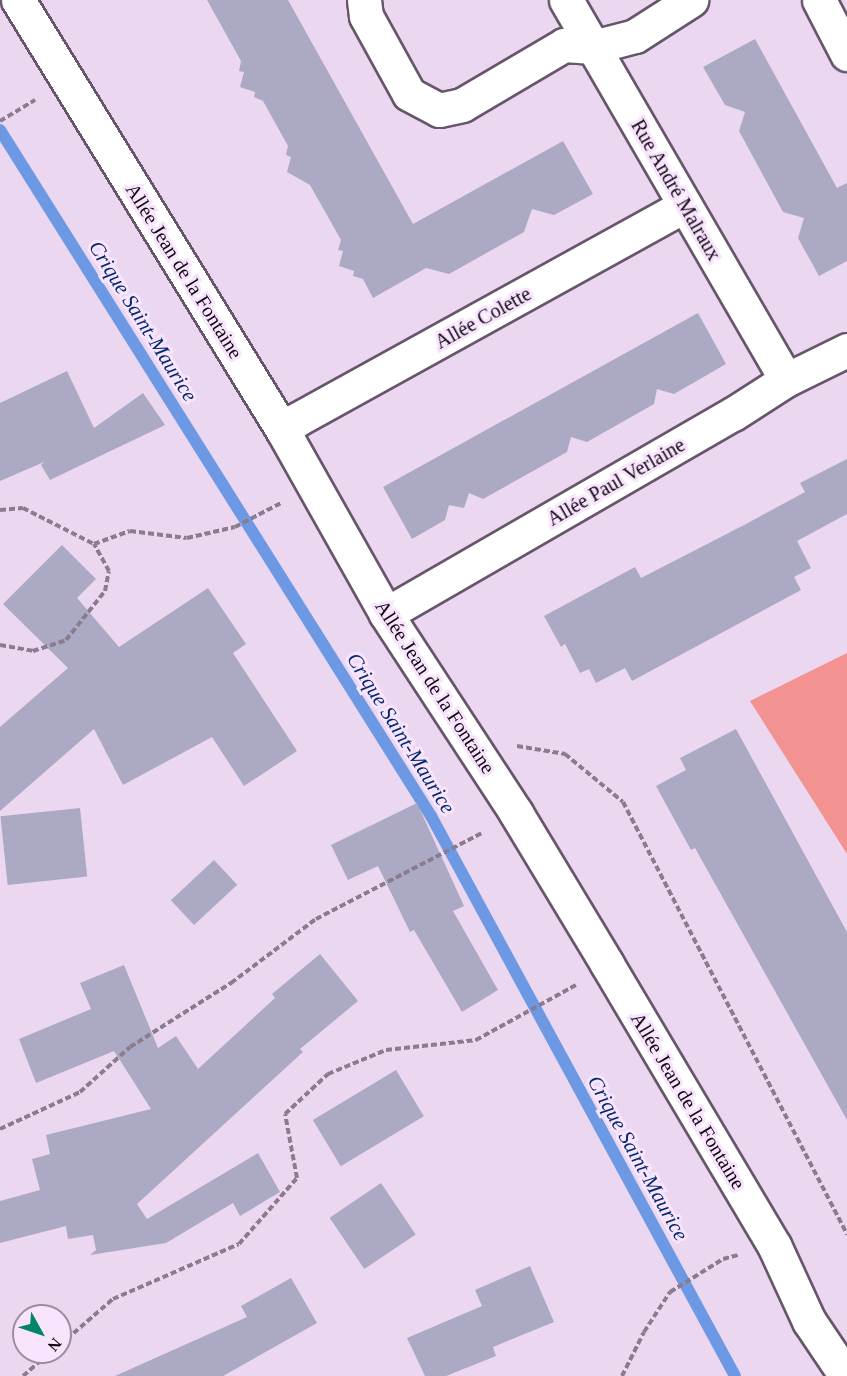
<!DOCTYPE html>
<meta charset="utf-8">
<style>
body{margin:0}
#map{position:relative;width:847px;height:1376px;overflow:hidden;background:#ebd7f0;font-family:Georgia,serif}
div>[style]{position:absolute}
.green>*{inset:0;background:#f29291}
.stream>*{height:12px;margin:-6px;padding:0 6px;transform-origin:6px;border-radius:6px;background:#6d99e4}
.building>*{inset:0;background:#aca9c5;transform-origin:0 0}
.path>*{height:4px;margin-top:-2px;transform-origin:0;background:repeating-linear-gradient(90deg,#8a7c8e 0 6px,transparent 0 9px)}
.roads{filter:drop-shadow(2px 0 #67566b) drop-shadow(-2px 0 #67566b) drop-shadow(0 2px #67566b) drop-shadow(0 -2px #67566b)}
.street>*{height:33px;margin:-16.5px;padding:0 16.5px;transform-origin:16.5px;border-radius:16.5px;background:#fff}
span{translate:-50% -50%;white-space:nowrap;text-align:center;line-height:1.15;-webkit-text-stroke:6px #f9e4fd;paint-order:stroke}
.street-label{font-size:20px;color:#0f0811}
.water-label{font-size:21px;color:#032a6c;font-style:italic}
.north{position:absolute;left:12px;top:1304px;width:60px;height:60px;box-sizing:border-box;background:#f9e4fd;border:2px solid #9b8c9f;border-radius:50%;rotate:130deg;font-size:16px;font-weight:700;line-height:24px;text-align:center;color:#0f0811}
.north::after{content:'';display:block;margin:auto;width:21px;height:27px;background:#018567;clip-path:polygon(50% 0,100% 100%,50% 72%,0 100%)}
</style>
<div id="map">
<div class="green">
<i style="clip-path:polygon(847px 653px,847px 854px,750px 701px)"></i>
</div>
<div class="stream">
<i style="left:0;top:130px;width:810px;rotate:57.86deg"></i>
<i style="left:431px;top:816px;width:637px;rotate:61.5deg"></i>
</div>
<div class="building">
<i style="clip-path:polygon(207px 0,288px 0,413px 224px,563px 141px,593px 194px,554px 215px,532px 209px,524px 232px,449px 274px,426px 268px,373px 298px,363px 279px,353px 276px,354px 271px,339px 266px,343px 251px,338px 250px,341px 240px,310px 185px,287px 172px,291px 157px,286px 155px,288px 146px,263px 101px,254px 97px,255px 92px,240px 87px,244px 72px,239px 71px,241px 61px)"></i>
<i style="clip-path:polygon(755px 39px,837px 188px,847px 183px,847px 261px,819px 276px,798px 238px,804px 218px,783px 212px,739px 131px,745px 112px,725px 105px,703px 67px)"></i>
<i style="clip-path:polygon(698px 313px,726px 364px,674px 394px,657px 389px,654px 404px,587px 442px,571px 437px,567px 452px,483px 499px,469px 493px,464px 508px,449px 505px,445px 520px,412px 539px,383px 487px)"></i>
<i style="clip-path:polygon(67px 371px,94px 428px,143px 393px,165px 425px,50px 480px,41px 465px,44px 462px,0 481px,0 403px)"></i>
<i style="clip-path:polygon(847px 459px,847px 514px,797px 541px,811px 568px,794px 577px,801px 590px,632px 681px,625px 668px,596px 683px,589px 669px,580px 673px,565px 644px,561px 647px,544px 616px,635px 567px,641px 578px,746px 524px,805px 492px,800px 483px)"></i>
<i style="clip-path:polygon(62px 545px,96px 579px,77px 598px,119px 647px,208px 588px,246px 644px,233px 653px,297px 751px,244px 786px,212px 737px,123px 785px,94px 729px,0 811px,0 727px,68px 668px,3px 604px)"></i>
<i style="clip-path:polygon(736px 729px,847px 932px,847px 1120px,695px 848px,691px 850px,656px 786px,686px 770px,680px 758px)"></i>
<i style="clip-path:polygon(417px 803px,464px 906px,453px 911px,498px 990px,462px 1012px,414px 930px,410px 932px,378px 866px,348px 880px,331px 845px)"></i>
<i style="left:80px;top:808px;width:69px;height:80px;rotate:84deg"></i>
<i style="left:214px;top:860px;width:34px;height:59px;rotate:47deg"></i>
<i style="clip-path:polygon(320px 954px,358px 1001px,300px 1049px,303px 1052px,137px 1204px,147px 1219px,258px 1153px,280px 1192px,240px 1216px,233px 1203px,166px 1243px,90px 1255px,96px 1250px,93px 1235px,68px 1239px,66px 1226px,0 1243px,0 1201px,40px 1190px,32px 1159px,50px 1154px,46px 1135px,151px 1109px,114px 1051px,36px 1083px,19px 1039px,91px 1009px,80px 983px,124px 965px,158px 1048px,176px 1036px,198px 1069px,275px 998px,272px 994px)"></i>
<i style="left:396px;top:1070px;width:54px;height:97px;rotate:59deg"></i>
<i style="left:381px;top:1183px;width:62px;height:62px;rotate:56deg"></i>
<i style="clip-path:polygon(530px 1266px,554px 1322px,493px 1347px,496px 1356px,446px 1376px,425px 1376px,407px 1338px,482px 1306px,475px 1290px)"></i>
<i style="clip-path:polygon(291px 1278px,317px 1323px,223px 1376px,115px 1376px,247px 1317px,241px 1306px)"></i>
</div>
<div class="path">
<i style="left:0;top:121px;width:41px;rotate:-31deg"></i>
<i style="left:0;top:510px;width:23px;rotate:-5deg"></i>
<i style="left:23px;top:508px;width:80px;rotate:26.9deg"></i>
<i style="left:94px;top:544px;width:38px;rotate:-20deg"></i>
<i style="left:130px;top:531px;width:57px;rotate:7deg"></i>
<i style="left:187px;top:538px;width:49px;rotate:-12.9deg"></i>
<i style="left:235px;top:527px;width:52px;rotate:-27.6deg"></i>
<i style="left:0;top:645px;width:34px;rotate:10deg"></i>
<i style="left:33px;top:651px;width:35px;rotate:-18deg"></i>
<i style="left:66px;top:640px;width:63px;rotate:-51.5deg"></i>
<i style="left:105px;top:591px;width:20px;rotate:-79deg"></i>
<i style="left:109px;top:571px;width:31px;rotate:-119deg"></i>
<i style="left:517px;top:746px;width:49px;rotate:9.5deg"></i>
<i style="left:565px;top:754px;width:75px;rotate:39.6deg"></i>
<i style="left:623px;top:802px;width:487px;rotate:62.6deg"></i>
<i style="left:0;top:1129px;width:88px;rotate:-24.8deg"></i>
<i style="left:80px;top:1092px;width:67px;rotate:-42deg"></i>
<i style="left:130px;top:1047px;width:120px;rotate:-32.4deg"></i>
<i style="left:231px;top:983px;width:106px;rotate:-37deg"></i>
<i style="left:316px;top:919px;width:189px;rotate:-27.4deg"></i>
<i style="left:60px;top:1345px;width:70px;rotate:-41deg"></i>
<i style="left:113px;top:1299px;width:137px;rotate:-23.6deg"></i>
<i style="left:239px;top:1244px;width:88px;rotate:-48.7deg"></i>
<i style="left:297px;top:1178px;width:65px;rotate:-100.6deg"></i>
<i style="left:285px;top:1114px;width:59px;rotate:-42.9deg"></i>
<i style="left:328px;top:1074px;width:63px;rotate:-22.5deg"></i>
<i style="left:386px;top:1050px;width:91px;rotate:-6.3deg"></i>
<i style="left:476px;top:1040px;width:114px;rotate:-28.8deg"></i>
<i style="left:23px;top:1376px;width:37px;rotate:-41deg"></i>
<i style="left:622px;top:1376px;width:49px;rotate:-63.4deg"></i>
<i style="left:644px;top:1332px;width:48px;rotate:-57deg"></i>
<i style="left:670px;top:1292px;width:62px;rotate:-31.9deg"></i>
<i style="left:723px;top:1259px;width:16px;rotate:-15deg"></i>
</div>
<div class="roads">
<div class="street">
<i style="left:18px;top:0;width:506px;rotate:58.41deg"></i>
<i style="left:283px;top:431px;width:210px;rotate:60.6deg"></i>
<i style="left:386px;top:614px;width:238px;rotate:56.8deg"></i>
<i style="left:516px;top:813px;width:176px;rotate:58.9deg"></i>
<i style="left:607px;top:964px;width:327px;rotate:59.3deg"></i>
<i style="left:774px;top:1245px;width:84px;rotate:65.3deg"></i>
<i style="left:809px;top:1321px;width:66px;rotate:56.1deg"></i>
<i style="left:364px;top:0;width:16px;rotate:83deg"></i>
<i style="left:366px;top:16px;width:89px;rotate:61.1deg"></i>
<i style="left:409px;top:94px;width:34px;rotate:28deg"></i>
<i style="left:439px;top:110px;width:24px;rotate:-12deg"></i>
<i style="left:462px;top:105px;width:118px;rotate:-30.5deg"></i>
<i style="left:564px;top:45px;width:29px;rotate:4deg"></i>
<i style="left:593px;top:47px;width:43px;rotate:-14.7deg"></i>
<i style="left:635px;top:36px;width:67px;rotate:-32.7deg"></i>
<i style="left:566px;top:0;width:439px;rotate:59.9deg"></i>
<i style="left:819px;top:0;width:61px;rotate:62.6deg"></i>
<i style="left:283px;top:431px;width:19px;rotate:-39deg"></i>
<i style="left:298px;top:419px;width:442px;rotate:-28.9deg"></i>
<i style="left:386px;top:614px;width:401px;rotate:-30deg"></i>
<i style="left:733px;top:414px;width:63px;rotate:-32.7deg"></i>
<i style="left:786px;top:380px;width:68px;rotate:-26.2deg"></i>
</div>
</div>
<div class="street-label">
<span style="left:676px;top:190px;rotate:60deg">Rue André Malraux</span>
<span style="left:184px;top:271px;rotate:58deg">Allée Jean de la Fontaine</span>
<span style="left:483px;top:318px;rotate:-29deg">Allée Colette</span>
<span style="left:616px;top:482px;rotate:-30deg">Allée Paul Verlaine</span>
<span style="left:435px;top:687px;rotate:57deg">Allée Jean de la Fontaine</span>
<span style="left:688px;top:1101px;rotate:59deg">Allée Jean de la Fontaine</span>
</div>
<div class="water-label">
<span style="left:143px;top:321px;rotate:58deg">Crique Saint-Maurice</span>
<span style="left:401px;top:733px;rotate:58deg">Crique Saint-Maurice</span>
<span style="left:638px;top:1158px;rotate:61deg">Crique Saint-Maurice</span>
</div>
<div class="north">N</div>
</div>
